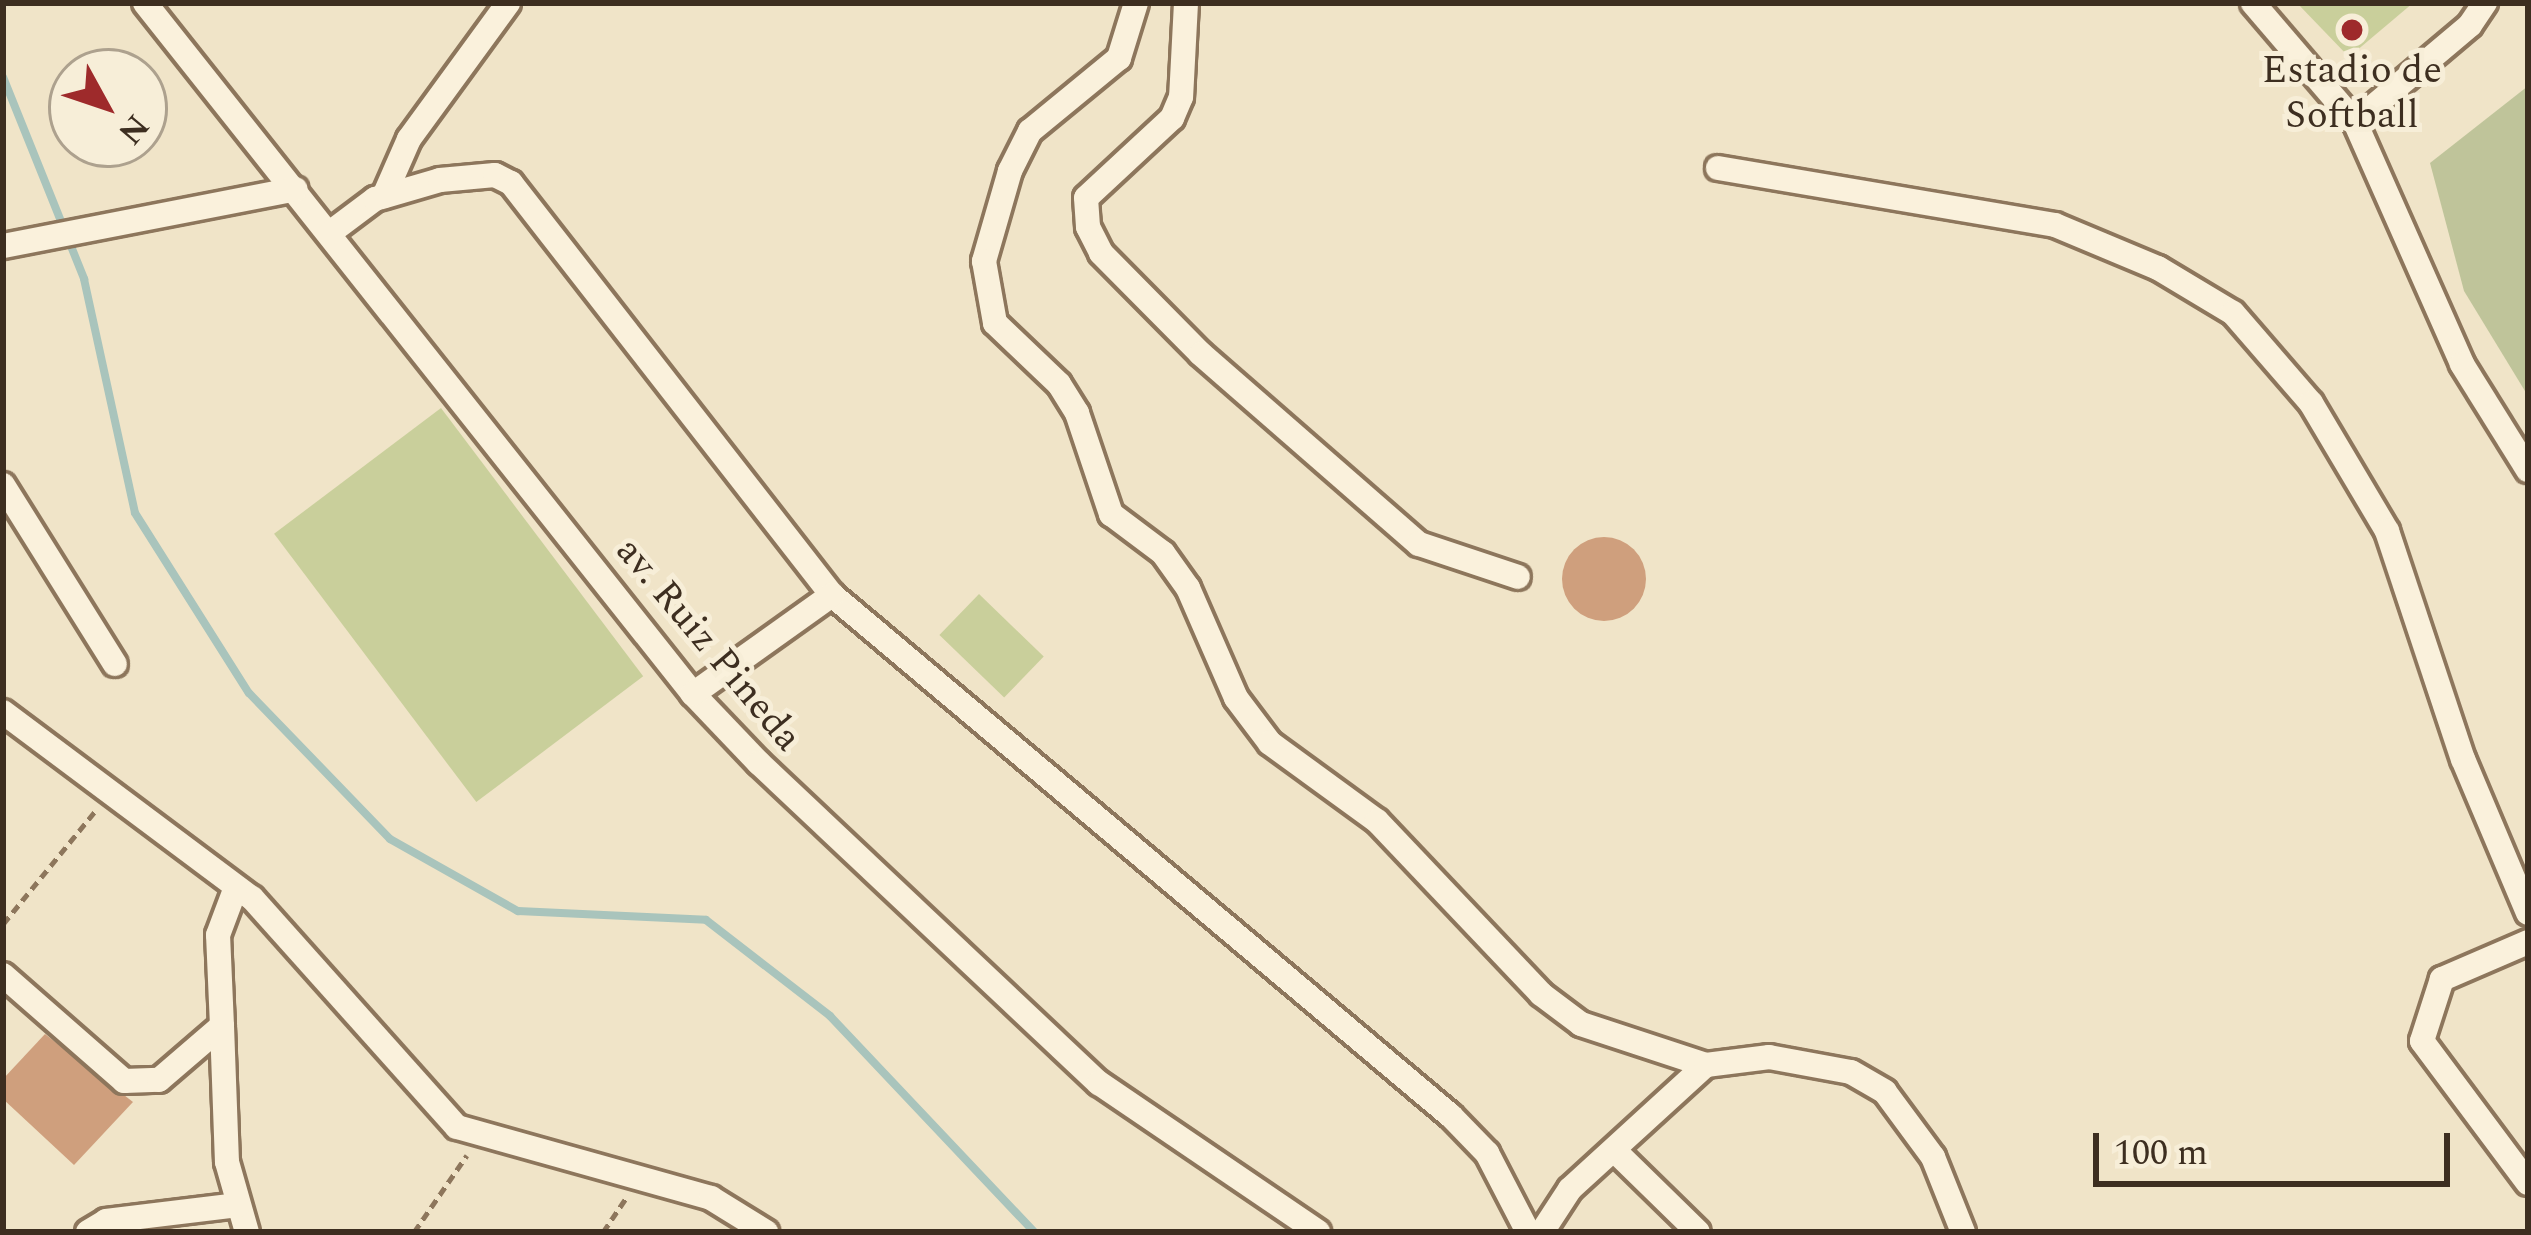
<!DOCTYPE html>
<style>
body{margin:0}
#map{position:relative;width:2531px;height:1235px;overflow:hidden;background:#f0e4c8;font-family:Spectral,serif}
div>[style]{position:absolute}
.green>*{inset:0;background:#c9cf9b;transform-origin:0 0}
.cemetery>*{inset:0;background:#bfc49a}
.stream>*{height:8px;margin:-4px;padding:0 4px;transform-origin:4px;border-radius:4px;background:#a9c4bc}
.building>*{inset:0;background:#cf9f7d}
.round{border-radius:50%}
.path>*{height:4.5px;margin-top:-2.25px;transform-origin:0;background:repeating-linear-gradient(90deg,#8d765c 0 9px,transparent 0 15px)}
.roads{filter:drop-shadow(3px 0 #8d765c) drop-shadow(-3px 0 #8d765c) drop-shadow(0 3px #8d765c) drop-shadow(0 -3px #8d765c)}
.minor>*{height:24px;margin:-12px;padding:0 12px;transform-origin:12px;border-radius:12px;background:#faf1dc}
.dots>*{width:33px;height:33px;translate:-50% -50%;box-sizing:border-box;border:6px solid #f7eed8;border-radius:50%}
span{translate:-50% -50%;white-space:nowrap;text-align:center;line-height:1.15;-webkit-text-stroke:10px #f7eed8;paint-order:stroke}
.poi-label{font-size:39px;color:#3d2e20}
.street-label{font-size:39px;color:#3d2e20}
.frame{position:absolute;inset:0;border:6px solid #3d2e20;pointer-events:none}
.north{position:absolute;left:48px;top:48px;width:120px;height:120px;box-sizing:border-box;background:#f7eed8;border:3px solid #ada18e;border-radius:50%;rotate:130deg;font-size:33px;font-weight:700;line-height:48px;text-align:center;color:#3d2e20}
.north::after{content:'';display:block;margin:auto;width:42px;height:54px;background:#9e2a2b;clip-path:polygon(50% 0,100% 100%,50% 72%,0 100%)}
.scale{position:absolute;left:2093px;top:1133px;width:357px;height:54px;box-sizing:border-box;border:6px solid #3d2e20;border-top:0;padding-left:15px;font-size:36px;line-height:42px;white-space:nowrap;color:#3d2e20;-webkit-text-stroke:9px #f7eed8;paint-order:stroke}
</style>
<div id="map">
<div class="green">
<i style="clip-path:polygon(2297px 3px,2413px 3px,2349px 57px)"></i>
<i style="left:441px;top:408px;width:336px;height:209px;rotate:53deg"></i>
<i style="left:979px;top:594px;width:90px;height:57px;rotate:44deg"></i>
</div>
<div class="cemetery">
<i style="clip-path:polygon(2528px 86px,2528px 396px,2464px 291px,2430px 163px)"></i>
</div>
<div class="stream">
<i style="left:3px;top:77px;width:218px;rotate:68.1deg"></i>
<i style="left:84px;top:279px;width:239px;rotate:77.7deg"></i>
<i style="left:135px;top:513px;width:213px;rotate:57.7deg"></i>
<i style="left:249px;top:693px;width:203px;rotate:46deg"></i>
<i style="left:390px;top:839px;width:147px;rotate:29.4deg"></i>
<i style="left:518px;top:911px;width:188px;rotate:2.7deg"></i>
<i style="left:706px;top:920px;width:157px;rotate:37.7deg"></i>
<i style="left:830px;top:1016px;width:297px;rotate:46.6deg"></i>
</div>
<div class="building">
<i class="round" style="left:1562px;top:537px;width:84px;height:84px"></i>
<i style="clip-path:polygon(45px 1034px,133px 1102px,74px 1165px,3px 1099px,3px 1079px)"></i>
</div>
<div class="path">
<i style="left:3px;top:924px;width:146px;rotate:-50.8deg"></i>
<i style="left:414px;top:1232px;width:93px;rotate:-55.5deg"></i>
<i style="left:603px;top:1232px;width:40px;rotate:-56deg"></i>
</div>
<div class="roads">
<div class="minor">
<i style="left:145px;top:3px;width:882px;rotate:51.58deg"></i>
<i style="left:693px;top:694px;width:95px;rotate:46.3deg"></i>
<i style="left:759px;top:763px;width:467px;rotate:43.3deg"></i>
<i style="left:1099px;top:1083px;width:265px;rotate:34.2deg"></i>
<i style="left:1136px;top:3px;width:58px;rotate:107.2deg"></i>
<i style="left:1119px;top:58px;width:115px;rotate:140.6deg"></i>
<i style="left:1030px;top:131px;width:45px;rotate:116.6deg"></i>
<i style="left:1010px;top:171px;width:94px;rotate:106.1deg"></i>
<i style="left:984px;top:261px;width:63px;rotate:79.9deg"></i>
<i style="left:995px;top:323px;width:88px;rotate:43.6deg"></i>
<i style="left:1059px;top:384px;width:34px;rotate:58deg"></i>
<i style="left:1077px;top:413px;width:107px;rotate:71.4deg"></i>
<i style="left:1111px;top:514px;width:65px;rotate:36.9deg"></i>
<i style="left:1163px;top:553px;width:43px;rotate:54.5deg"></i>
<i style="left:1188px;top:588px;width:120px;rotate:66.4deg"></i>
<i style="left:1236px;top:698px;width:56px;rotate:52.9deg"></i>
<i style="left:1270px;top:743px;width:132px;rotate:36.1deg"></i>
<i style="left:1377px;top:821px;width:238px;rotate:46.5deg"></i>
<i style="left:1541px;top:994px;width:50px;rotate:36.9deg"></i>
<i style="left:1581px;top:1024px;width:132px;rotate:18.2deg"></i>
<i style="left:1186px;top:3px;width:94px;rotate:93deg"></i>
<i style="left:1181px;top:97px;width:23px;rotate:113deg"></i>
<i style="left:1172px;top:118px;width:117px;rotate:137.1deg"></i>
<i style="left:1086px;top:198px;width:29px;rotate:86deg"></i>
<i style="left:1088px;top:227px;width:29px;rotate:63deg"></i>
<i style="left:1101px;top:253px;width:142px;rotate:45.3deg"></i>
<i style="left:1201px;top:354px;width:289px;rotate:41.1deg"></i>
<i style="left:1419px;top:544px;width:104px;rotate:18.4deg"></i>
<i style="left:2253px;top:3px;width:157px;rotate:49.4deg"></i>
<i style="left:2355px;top:122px;width:265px;rotate:66.1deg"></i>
<i style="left:2462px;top:364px;width:125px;rotate:58.1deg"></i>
<i style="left:2355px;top:122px;width:150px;rotate:-40.1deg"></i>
<i style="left:2470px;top:25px;width:27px;rotate:-56deg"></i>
<i style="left:1718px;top:168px;width:342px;rotate:9.6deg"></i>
<i style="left:2055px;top:225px;width:112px;rotate:22.7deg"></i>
<i style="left:2158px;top:268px;width:87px;rotate:31deg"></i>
<i style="left:2233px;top:313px;width:119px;rotate:49.1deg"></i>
<i style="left:2311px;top:403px;width:149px;rotate:59.3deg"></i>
<i style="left:2387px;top:531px;width:240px;rotate:71.6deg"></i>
<i style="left:2463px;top:759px;width:167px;rotate:67.1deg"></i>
<i style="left:384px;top:196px;width:62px;rotate:-66.3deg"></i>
<i style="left:409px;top:139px;width:168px;rotate:-53.9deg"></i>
<i style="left:331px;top:232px;width:55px;rotate:-36.9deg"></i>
<i style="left:375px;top:199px;width:68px;rotate:-16.3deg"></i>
<i style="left:440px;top:180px;width:55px;rotate:-5.2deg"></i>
<i style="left:495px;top:175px;width:18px;rotate:27deg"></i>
<i style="left:511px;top:183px;width:522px;rotate:52.08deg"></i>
<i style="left:832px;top:595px;width:809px;rotate:40.09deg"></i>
<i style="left:1451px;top:1116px;width:52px;rotate:45.8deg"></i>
<i style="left:1487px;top:1153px;width:89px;rotate:62.6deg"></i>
<i style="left:3px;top:246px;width:298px;rotate:-11deg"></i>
<i style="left:3px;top:485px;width:211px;rotate:58deg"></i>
<i style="left:693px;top:694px;width:171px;rotate:-35.5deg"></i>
<i style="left:3px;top:712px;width:311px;rotate:36.8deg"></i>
<i style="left:252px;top:898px;width:307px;rotate:48.2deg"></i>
<i style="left:457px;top:1127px;width:264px;rotate:15.6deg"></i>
<i style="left:711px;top:1198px;width:65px;rotate:31.7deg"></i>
<i style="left:2528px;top:942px;width:94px;rotate:156.7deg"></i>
<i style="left:2442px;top:979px;width:65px;rotate:107.9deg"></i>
<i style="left:2422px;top:1041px;width:177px;rotate:53.3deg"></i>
<i style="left:3px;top:975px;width:161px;rotate:41.2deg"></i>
<i style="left:124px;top:1081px;width:35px;rotate:-2deg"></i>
<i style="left:159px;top:1080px;width:83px;rotate:-40.6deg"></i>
<i style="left:222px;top:1026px;width:91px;rotate:-92.5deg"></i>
<i style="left:218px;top:935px;width:51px;rotate:-69.4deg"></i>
<i style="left:222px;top:1026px;width:136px;rotate:87.9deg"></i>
<i style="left:227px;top:1162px;width:73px;rotate:74.1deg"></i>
<i style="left:1614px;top:1150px;width:117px;rotate:44.3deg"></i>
<i style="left:88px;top:1232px;width:21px;rotate:-31deg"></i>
<i style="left:106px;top:1221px;width:133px;rotate:-6.9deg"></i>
<i style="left:1542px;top:1232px;width:51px;rotate:-56.9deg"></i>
<i style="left:1570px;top:1189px;width:184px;rotate:-42.4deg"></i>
<i style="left:1706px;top:1065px;width:64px;rotate:-7.2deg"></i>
<i style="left:1769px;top:1057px;width:83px;rotate:10.4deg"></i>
<i style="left:1851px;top:1072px;width:39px;rotate:30deg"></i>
<i style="left:1885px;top:1092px;width:81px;rotate:53.6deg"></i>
<i style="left:1933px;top:1157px;width:81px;rotate:68.2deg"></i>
</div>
</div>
<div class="dots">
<i style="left:2352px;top:30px;background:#9e2a2b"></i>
</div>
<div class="poi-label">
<span style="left:2352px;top:94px">Estadio de<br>Softball</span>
</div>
<div class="street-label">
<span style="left:708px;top:645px;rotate:50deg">av. Ruiz Pineda</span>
</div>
<div class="frame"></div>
<div class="north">N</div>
<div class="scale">100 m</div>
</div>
